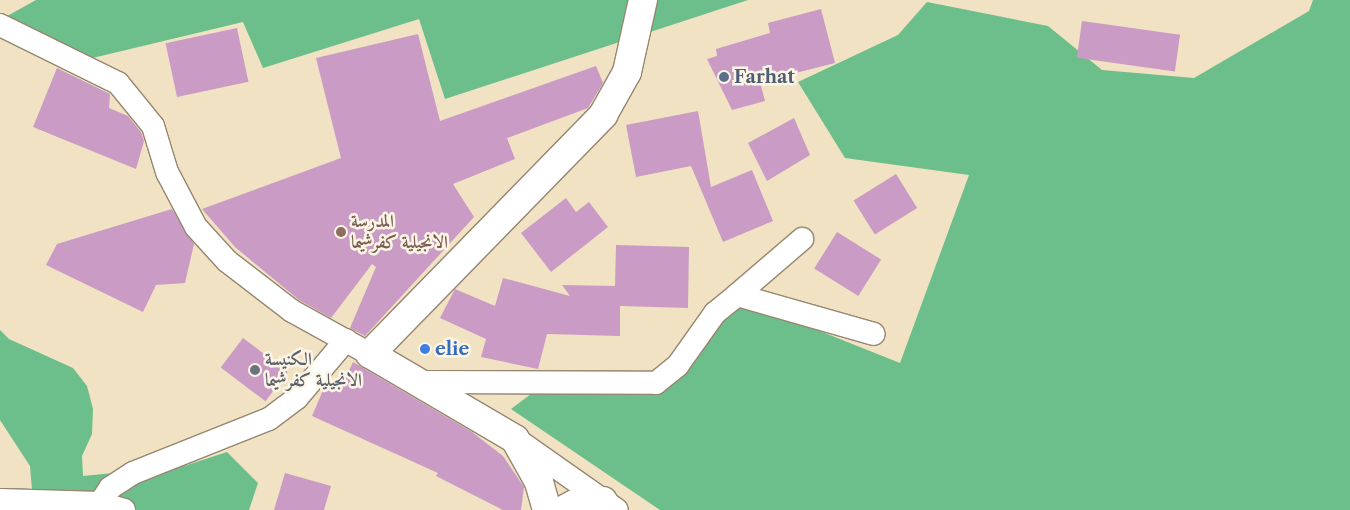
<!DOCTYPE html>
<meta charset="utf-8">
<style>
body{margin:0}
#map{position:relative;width:1350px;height:510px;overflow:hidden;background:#f0e2c3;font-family:"Libre Caslon Text",Amiri,serif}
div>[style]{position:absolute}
.forest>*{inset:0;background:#6cbe8a}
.building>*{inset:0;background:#c99bc5;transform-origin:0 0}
.roads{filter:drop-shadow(1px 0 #968670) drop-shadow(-1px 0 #968670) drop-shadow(0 1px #968670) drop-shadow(0 -1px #968670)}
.minor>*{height:22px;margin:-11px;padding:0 11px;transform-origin:11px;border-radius:11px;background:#fff}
.tertiary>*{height:28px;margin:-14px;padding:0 14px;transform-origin:14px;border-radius:14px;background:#fff}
.dots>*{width:14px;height:14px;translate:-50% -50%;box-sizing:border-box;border:2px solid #fcf5e5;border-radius:50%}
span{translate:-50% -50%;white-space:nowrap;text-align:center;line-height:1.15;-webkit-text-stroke:5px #fcf5e5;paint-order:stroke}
.service-label{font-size:18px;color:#4e5e75;font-weight:700}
.left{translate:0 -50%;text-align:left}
.education-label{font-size:18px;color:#785e54;font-weight:700}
.shop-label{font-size:18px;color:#366cbe;font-weight:700}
.worship-label{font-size:18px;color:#5b616d;font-weight:700}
</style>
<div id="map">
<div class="forest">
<i style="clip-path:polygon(36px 0,748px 0,445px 99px,419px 19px,263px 68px,243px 22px,80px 61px,0 20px)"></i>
<i style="clip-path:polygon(1313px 0,1350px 0,1350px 510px,660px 510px,511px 409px,531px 394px,655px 392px,737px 298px,900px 363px,969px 175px,845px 158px,798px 82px,898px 35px,927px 2px,1048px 26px,1102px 70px,1194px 78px,1309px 11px)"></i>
<i style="clip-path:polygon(0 330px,9px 339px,73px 368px,87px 386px,93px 409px,92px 434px,82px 456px,83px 476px,184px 466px,227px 452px,258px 483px,249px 510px,2px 510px,18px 506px,32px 489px,30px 466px,0 420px)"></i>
</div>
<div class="building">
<i style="clip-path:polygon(821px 9px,835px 63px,760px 82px,765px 101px,732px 110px,707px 59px,717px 56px,716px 49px,770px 33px,768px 23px)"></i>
<i style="left:1082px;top:21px;width:99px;height:37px;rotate:8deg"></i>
<i style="left:237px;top:28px;width:55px;height:73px;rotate:78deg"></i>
<i style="clip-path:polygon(418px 34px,440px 121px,596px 66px,603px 83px,588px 108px,507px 138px,515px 159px,453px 184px,474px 217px,365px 336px,350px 328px,376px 267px,372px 264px,331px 318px,299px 300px,235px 247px,202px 209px,341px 158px,316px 58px)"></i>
<i style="clip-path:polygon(57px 68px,110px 94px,109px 108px,128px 116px,141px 132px,144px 141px,136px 169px,33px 127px)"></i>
<i style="clip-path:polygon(698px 111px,711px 187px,752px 170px,773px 221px,723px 242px,691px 166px,636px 177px,626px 125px)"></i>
<i style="clip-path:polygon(794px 118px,810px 155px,767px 181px,748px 143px)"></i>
<i style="left:896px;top:174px;width:40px;height:50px;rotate:58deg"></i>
<i style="clip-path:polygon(566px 198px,576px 212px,589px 202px,608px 227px,551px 272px,521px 233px)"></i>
<i style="clip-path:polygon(172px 209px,194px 244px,185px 283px,156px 285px,143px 312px,46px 265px,57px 244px)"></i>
<i style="left:837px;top:232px;width:52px;height:43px;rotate:32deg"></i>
<i style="clip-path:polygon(616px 245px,689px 247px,688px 308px,620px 306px,620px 336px,547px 334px,538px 369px,481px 357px,486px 339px,440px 318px,455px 289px,495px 306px,503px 278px,570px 296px,562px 285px,615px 286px)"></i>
<i style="left:243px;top:338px;width:56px;height:37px;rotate:37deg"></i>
<i style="clip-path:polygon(353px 362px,472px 432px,503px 456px,524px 487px,521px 510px,503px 510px,436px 476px,438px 473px,312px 416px,324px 388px,341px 388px)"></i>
<i style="clip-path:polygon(285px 473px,331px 486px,324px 510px,274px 510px)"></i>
</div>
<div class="roads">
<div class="minor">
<i style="left:0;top:25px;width:131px;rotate:26.2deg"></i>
<i style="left:118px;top:83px;width:55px;rotate:50.9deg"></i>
<i style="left:153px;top:126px;width:48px;rotate:73.1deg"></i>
<i style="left:167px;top:172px;width:62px;rotate:62.2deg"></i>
<i style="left:196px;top:227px;width:46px;rotate:47.6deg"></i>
<i style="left:227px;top:261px;width:82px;rotate:37.6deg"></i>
<i style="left:292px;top:311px;width:89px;rotate:28.9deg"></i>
<i style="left:737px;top:295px;width:86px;rotate:-40.7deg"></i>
<i style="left:421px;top:382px;width:235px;rotate:0.2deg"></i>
<i style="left:656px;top:383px;width:28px;rotate:-39deg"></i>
<i style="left:678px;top:365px;width:64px;rotate:-54.6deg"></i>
<i style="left:715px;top:313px;width:28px;rotate:-39deg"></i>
<i style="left:737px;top:295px;width:142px;rotate:15.9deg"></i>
<i style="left:516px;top:439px;width:123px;rotate:35.1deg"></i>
<i style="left:0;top:500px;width:100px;rotate:1.7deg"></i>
<i style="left:100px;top:503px;width:25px;rotate:16deg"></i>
<i style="left:100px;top:503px;width:18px;rotate:-56deg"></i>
<i style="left:110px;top:488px;width:27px;rotate:-33deg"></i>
<i style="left:133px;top:473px;width:146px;rotate:-21.7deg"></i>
<i style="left:269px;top:419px;width:35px;rotate:-37deg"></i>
<i style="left:297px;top:398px;width:76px;rotate:-49.8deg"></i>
</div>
<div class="tertiary">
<i style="left:547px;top:510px;width:29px;rotate:-106deg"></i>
<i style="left:539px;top:482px;width:49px;rotate:-119.2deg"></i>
<i style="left:515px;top:439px;width:168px;rotate:-149.6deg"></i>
<i style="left:370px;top:354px;width:334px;rotate:-45.7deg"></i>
<i style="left:603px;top:115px;width:49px;rotate:-60.8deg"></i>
<i style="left:627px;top:72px;width:74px;rotate:-77.5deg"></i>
<i style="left:563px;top:510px;width:19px;rotate:-28deg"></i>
<i style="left:580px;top:501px;width:23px"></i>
</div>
</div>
<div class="dots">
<i style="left:724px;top:77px;background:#5c6f8a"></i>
<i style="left:341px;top:232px;background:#8d6e63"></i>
<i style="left:425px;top:349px;background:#3f7fe0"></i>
<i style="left:255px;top:370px;background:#6b7280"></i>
</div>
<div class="service-label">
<span class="left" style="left:734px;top:77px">Farhat</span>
</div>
<div class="education-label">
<span class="left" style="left:351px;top:232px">المدرسة<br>الانجيلية كفرشيما</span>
</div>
<div class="shop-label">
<span class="left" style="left:435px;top:349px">elie</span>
</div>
<div class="worship-label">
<span class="left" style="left:265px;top:370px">الكنيسة<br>الانجيلية كفرشيما</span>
</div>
</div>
